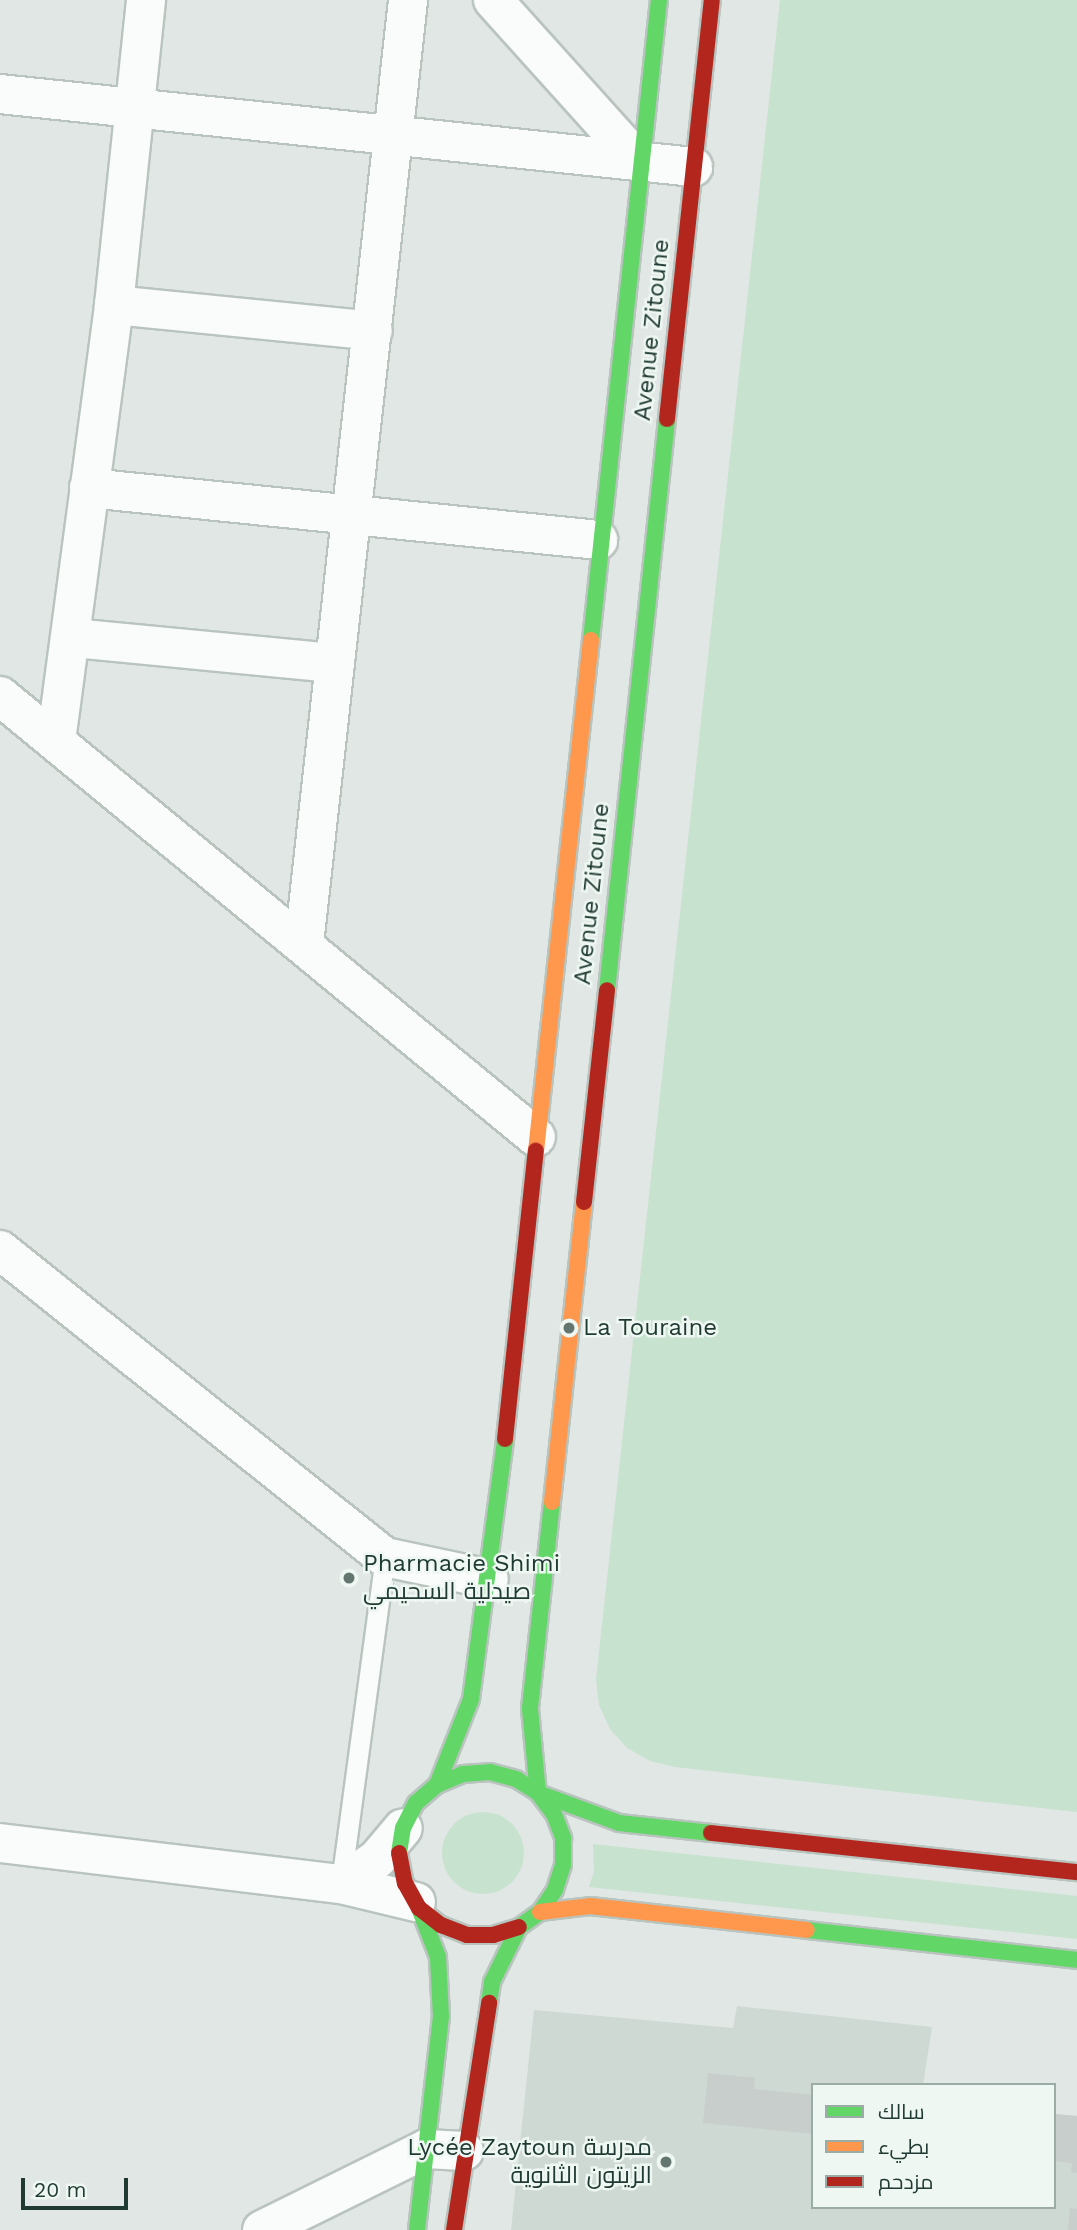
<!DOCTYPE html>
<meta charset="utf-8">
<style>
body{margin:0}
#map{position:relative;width:1077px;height:2230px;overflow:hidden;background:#e0e7e4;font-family:"Work Sans",Cairo,sans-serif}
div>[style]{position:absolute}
.built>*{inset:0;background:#ced9d4}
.green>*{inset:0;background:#c8e2d0}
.round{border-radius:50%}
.building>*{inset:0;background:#c8cecb}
.roads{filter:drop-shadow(2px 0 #b9c4bf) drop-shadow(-2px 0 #b9c4bf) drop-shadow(0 2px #b9c4bf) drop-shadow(0 -2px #b9c4bf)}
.lane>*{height:19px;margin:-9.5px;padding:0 9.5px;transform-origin:9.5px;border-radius:9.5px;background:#fafbfb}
.street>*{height:38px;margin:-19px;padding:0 19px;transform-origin:19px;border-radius:19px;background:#fafbfb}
.fast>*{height:16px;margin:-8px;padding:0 8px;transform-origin:8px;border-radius:8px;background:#63d668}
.slow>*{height:16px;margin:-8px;padding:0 8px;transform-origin:8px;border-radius:8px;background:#ff974d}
.jam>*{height:16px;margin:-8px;padding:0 8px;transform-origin:8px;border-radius:8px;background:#b3261e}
.dots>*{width:19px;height:19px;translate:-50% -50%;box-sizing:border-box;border:4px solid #eef7f2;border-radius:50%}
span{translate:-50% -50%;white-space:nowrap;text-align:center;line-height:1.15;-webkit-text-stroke:5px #eef7f2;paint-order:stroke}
.street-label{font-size:24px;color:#1f3a32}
.poi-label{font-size:24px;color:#1f3a32}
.left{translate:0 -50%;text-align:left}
.right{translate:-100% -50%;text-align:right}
.legend{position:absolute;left:811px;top:2083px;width:245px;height:126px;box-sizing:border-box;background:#eef7f2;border:2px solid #9baba5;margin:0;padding:9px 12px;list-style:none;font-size:21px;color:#1f3a32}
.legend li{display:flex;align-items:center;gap:14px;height:35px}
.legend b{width:35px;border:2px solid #9baba5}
.scale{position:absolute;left:21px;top:2178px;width:107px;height:32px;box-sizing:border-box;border:4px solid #1f3a32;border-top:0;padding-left:9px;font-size:21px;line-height:24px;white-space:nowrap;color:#1f3a32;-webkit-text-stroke:5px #eef7f2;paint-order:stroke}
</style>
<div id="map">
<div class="built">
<i style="clip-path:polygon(737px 2006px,932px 2027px,923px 2085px,813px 2085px,813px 2207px,1054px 2207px,1054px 2114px,1077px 2116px,1077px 2230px,511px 2230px,534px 2010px,733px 2028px)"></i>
</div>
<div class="green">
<i style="clip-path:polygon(780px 0,1077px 0,1077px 1812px,675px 1767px,650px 1761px,627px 1748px,610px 1729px,599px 1705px,596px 1679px)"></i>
<i class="round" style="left:442px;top:1812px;width:82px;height:82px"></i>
<i style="clip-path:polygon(593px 1844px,1077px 1896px,1077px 1939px,589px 1887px,594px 1871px)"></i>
</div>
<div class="building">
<i style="clip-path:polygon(708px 2073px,755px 2078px,754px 2089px,813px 2095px,813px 2134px,703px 2123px)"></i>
<i style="clip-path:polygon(1054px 2114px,1077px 2116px,1077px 2173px,1071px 2172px,1072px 2163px,1054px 2161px)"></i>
<i style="clip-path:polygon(1070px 2208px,1077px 2209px,1077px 2230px,1068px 2230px)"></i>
</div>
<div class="roads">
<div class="lane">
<i style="left:341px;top:1882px;width:328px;rotate:-82.3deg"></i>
</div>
<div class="street">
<i style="left:493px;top:0;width:218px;rotate:48deg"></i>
<i style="left:0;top:94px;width:697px;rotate:6.01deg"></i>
<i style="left:114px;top:305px;width:260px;rotate:5.7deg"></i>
<i style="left:89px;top:488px;width:512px;rotate:5.83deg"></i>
<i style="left:73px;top:638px;width:263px;rotate:5.5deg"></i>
<i style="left:0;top:696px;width:694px;rotate:39.45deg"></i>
<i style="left:56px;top:741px;width:440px;rotate:-82.4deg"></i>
<i style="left:114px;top:305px;width:307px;rotate:-84deg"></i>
<i style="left:304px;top:944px;width:950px;rotate:-83.71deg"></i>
<i style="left:0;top:1250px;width:492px;rotate:38.6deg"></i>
<i style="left:385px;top:1557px;width:106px;rotate:11.9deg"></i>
<i style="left:0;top:1843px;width:343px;rotate:6.9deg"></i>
<i style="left:341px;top:1884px;width:77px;rotate:13.5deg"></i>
<i style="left:341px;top:1884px;width:44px;rotate:-34.8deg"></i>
<i style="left:377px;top:1859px;width:40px;rotate:-50deg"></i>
<i style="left:262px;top:2230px;width:183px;rotate:-26.3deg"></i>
<i style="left:426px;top:2149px;width:38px;rotate:3deg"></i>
</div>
<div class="fast">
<i style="left:591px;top:640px;width:644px;rotate:-83.94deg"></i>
<i style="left:607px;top:990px;width:574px;rotate:-84deg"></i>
<i style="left:552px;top:1502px;width:208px;rotate:96.1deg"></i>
<i style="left:530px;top:1709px;width:84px;rotate:84.6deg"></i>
<i style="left:538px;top:1793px;width:86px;rotate:20.3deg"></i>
<i style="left:619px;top:1823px;width:93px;rotate:6.2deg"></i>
<i style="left:437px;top:1785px;width:92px;rotate:-68.4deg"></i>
<i style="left:471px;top:1699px;width:262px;rotate:-82.5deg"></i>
<i style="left:399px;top:1853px;width:25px;rotate:-81deg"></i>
<i style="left:403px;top:1828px;width:28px;rotate:-63deg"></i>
<i style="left:416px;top:1803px;width:28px;rotate:-41deg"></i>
<i style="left:437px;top:1785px;width:28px;rotate:-23deg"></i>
<i style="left:463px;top:1774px;width:27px;rotate:-4deg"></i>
<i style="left:490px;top:1772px;width:27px;rotate:15deg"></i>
<i style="left:516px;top:1779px;width:26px;rotate:32deg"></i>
<i style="left:538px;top:1793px;width:26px;rotate:53deg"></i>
<i style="left:554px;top:1814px;width:26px;rotate:69deg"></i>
<i style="left:563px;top:1838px;width:27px;rotate:90deg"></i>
<i style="left:563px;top:1865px;width:26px;rotate:108deg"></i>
<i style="left:555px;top:1890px;width:27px;rotate:124deg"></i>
<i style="left:540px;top:1912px;width:26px;rotate:144deg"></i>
<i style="left:519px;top:1927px;width:61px;rotate:116.1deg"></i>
<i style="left:492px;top:1982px;width:21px;rotate:98deg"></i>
<i style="left:807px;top:1930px;width:272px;rotate:6.3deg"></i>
<i style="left:417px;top:2230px;width:214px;rotate:-83.6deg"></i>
<i style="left:441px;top:2017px;width:60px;rotate:-92.9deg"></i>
<i style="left:438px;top:1957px;width:53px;rotate:-111.2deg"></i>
</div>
<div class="slow">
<i style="left:536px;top:1151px;width:514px;rotate:-83.86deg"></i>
<i style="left:552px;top:1502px;width:302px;rotate:-83.9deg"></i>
<i style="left:540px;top:1912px;width:50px;rotate:-6.8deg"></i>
<i style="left:590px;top:1906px;width:218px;rotate:6.3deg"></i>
</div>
<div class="jam">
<i style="left:667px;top:419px;width:421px;rotate:-83.9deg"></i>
<i style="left:584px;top:1202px;width:213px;rotate:-83.8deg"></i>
<i style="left:505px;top:1439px;width:290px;rotate:-83.9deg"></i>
<i style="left:711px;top:1833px;width:368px;rotate:6.1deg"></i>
<i style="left:399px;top:1853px;width:31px;rotate:79deg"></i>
<i style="left:405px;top:1883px;width:29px;rotate:61deg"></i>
<i style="left:419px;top:1908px;width:28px;rotate:38deg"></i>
<i style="left:441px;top:1925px;width:28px;rotate:21deg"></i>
<i style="left:467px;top:1935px;width:26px"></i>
<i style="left:493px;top:1935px;width:27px;rotate:-17deg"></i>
<i style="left:454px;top:2230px;width:230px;rotate:-81.2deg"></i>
</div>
</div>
<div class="dots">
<i style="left:569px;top:1328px;background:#637770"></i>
<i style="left:349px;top:1578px;background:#637770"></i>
<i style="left:666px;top:2162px;background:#637770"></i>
</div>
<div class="street-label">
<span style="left:652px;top:330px;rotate:-84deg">Avenue Zitoune</span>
<span style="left:592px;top:894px;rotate:-84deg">Avenue Zitoune</span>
</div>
<div class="poi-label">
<span class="left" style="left:583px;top:1328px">La Touraine</span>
<span class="left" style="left:363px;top:1578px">Pharmacie Shimi<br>صيدلية السحيمي</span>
<span class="right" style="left:652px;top:2162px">Lycée Zaytoun مدرسة<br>الزيتون الثانوية</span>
</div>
<ul class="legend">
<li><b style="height:9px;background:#63d668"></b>سالك</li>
<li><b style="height:9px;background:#ff974d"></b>بطيء</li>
<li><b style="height:9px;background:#b3261e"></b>مزدحم</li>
</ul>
<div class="scale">20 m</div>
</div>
